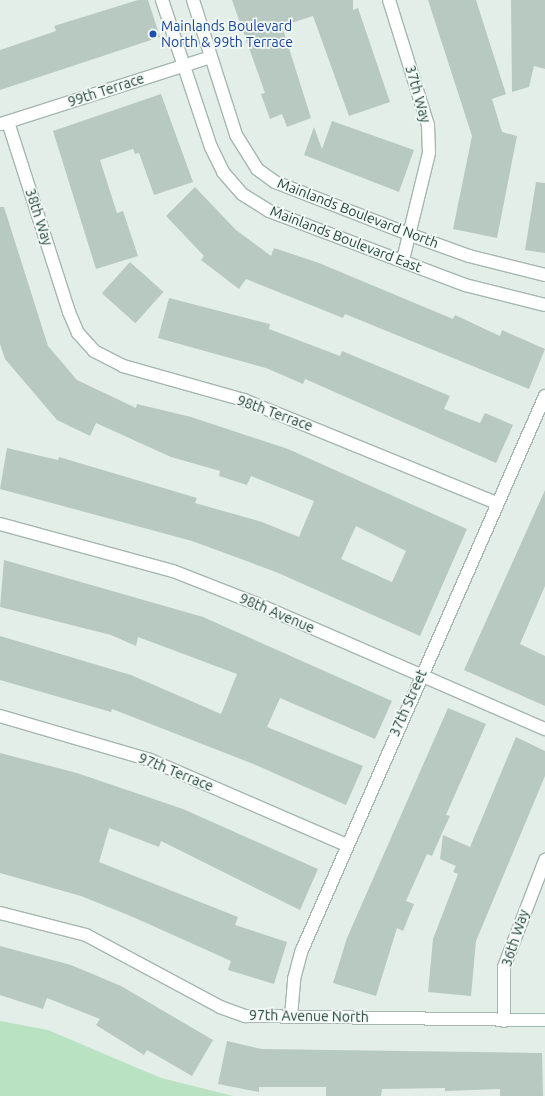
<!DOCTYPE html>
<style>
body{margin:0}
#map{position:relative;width:545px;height:1096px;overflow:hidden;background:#e3eee9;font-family:Ubuntu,sans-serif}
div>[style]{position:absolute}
.green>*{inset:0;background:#b9e2c3}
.building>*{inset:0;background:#b8c9c2;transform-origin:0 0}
.roads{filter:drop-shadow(1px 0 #a5b7b0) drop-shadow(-1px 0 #a5b7b0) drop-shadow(0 1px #a5b7b0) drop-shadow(0 -1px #a5b7b0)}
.minor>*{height:12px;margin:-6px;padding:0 6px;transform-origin:6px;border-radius:6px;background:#fff}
.tertiary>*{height:12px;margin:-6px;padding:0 6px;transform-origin:6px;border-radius:6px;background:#fff}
.dots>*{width:11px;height:11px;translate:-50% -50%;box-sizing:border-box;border:2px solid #f4faf7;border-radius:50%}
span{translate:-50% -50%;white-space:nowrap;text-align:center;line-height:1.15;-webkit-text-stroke:3.5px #f4faf7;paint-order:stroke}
.transit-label{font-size:14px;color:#164399}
.left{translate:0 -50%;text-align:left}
.street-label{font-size:14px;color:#204238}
</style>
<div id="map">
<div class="green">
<i style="clip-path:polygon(0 1021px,48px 1030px,161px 1078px,233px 1096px,0 1096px)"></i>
</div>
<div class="building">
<i style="clip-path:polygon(138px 0,148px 0,160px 37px,0 90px,0 50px,56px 31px,54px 26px)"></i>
<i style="clip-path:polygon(232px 0,353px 0,353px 10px,358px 8px,390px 102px,349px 116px,313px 16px,282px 26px,311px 118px,287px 127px,282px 114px,270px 119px,261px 94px,265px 93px)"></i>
<i style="clip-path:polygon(428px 0,476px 0,506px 94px,492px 99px,502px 132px,517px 136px,497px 238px,453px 229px,472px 136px)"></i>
<i style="clip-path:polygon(511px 0,545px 0,545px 69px,534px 66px,529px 87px,512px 92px)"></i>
<i style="clip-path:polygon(161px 94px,193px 182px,154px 195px,139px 153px,135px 154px,133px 149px,100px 160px,117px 213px,123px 211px,138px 256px,96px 269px,53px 131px)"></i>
<i style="clip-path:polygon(332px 121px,414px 150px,399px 192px,304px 155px,314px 127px,322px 149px)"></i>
<i style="clip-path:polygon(536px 182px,545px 183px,545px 253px,525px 250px)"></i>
<i style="clip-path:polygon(195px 187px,236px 230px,271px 256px,274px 248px,319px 263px,453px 319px,455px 315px,500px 336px,502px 330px,545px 349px,529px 389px,345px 314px,343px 318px,246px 279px,239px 289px,201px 260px,204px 256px,166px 216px)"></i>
<i style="clip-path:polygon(evenodd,0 207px,4px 207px,48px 346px,77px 380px,136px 408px,137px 404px,191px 417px,288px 449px,467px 529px,420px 636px,276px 572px,192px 541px,0 489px,7px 448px,58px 460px,59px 457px,197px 498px,195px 503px,262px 522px,299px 537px,314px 501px,251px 476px,247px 485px,219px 476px,220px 471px,171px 457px,96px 423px,90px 436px,57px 420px,5px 359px,0 344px,0 207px,356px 526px,406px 551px,392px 582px,341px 559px,356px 526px)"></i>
<i style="left:130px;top:262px;width:45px;height:42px;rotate:42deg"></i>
<i style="clip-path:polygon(169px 298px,270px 324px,269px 329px,340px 356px,342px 351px,450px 396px,444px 409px,480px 423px,485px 413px,513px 425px,496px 463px,305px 379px,303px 384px,266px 368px,158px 338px)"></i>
<i style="clip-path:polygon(545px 490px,545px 586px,520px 644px,545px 656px,545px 706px,464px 670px)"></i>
<i style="clip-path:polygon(4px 560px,203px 617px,392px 701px,375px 739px,280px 698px,267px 727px,363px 766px,346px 805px,251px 763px,112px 709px,111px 712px,0 680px,0 636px,131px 675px,221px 714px,237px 674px,138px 637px,136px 646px,111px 635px,0 607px)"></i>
<i style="clip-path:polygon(448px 708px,486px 724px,446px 815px,450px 816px,443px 831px,432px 856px,427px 854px,406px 901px,414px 904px,403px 931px,397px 928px,376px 996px,333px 983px,347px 938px)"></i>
<i style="clip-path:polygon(516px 737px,545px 751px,545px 776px,476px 941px,471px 996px,428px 992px,433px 939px,458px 874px,453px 872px,456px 866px,440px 859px,443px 835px,470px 847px)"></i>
<i style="clip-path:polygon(0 753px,77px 773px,183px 809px,318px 869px,300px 910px,161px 841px,159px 847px,109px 828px,99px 862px,238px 917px,235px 925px,287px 942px,274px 984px,228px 970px,231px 961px,133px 917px,81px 896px,0 873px)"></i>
<i style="clip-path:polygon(0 946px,71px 965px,121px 986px,213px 1040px,192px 1076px,147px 1050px,144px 1055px,96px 1025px,100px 1019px,47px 998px,43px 1009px,0 995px)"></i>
<i style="clip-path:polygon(227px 1041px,262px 1049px,542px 1053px,543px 1096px,500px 1096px,500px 1089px,445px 1091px,445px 1088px,382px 1089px,381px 1096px,326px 1096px,326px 1087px,259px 1087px,259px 1092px,218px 1084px)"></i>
</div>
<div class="roads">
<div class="minor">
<i style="left:389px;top:0;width:131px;rotate:72.7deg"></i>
<i style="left:428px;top:125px;width:28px;rotate:88deg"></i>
<i style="left:429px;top:153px;width:110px;rotate:103.7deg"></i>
<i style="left:8px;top:122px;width:200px;rotate:72.2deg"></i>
<i style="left:69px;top:312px;width:23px;rotate:67deg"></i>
<i style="left:78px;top:333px;width:24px;rotate:48deg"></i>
<i style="left:94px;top:351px;width:33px;rotate:27deg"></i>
<i style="left:123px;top:366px;width:126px;rotate:15.7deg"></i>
<i style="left:244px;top:400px;width:272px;rotate:22.2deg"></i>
<i style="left:1px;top:124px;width:220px;rotate:-17.7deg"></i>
<i style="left:0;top:524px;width:179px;rotate:15.2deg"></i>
<i style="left:173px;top:571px;width:90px;rotate:21.4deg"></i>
<i style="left:257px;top:604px;width:314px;rotate:23.5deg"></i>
<i style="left:0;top:716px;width:156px;rotate:16.3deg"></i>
<i style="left:150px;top:760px;width:214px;rotate:23.4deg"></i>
<i style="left:0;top:913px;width:89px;rotate:14.3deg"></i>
<i style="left:86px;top:935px;width:152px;rotate:28.2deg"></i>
<i style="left:220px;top:1007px;width:27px;rotate:20deg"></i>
<i style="left:245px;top:1016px;width:300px;rotate:0.8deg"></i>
<i style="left:291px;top:1016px;width:37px;rotate:-85deg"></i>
<i style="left:294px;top:979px;width:30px;rotate:-75deg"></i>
<i style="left:302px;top:950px;width:605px;rotate:-66.32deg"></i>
<i style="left:504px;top:1021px;width:54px;rotate:-90deg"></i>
<i style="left:504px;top:967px;width:115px;rotate:-69deg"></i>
</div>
<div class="tertiary">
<i style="left:162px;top:0;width:155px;rotate:71.6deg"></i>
<i style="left:211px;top:147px;width:28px;rotate:64deg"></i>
<i style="left:223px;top:172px;width:29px;rotate:49deg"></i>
<i style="left:242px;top:194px;width:32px;rotate:32deg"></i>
<i style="left:269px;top:211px;width:210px;rotate:20.7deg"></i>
<i style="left:465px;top:285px;width:82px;rotate:14deg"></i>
<i style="left:193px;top:0;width:142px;rotate:72.3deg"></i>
<i style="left:236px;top:135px;width:40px;rotate:58deg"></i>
<i style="left:257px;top:169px;width:22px;rotate:36deg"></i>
<i style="left:275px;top:182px;width:146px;rotate:21.3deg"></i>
<i style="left:411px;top:235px;width:62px;rotate:19.9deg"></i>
<i style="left:469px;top:256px;width:78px;rotate:14deg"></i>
</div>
</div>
<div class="dots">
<i style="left:153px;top:34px;background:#1a4fb4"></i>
</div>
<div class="transit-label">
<span class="left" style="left:161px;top:34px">Mainlands Boulevard<br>North &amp; 99th Terrace</span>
</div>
<div class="street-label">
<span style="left:106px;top:90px;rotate:-18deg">99th Terrace</span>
<span style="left:418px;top:94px;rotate:74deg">37th Way</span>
<span style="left:358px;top:213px;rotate:21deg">Mainlands Boulevard North</span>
<span style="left:39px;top:217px;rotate:72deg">38th Way</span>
<span style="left:346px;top:239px;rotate:21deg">Mainlands Boulevard East</span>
<span style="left:275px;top:413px;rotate:20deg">98th Terrace</span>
<span style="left:277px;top:613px;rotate:23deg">98th Avenue</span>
<span style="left:408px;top:703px;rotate:-66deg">37th Street</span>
<span style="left:176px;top:772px;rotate:22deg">97th Terrace</span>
<span style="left:515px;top:938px;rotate:-72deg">36th Way</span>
<span style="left:309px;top:1016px;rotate:1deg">97th Avenue North</span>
</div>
</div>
